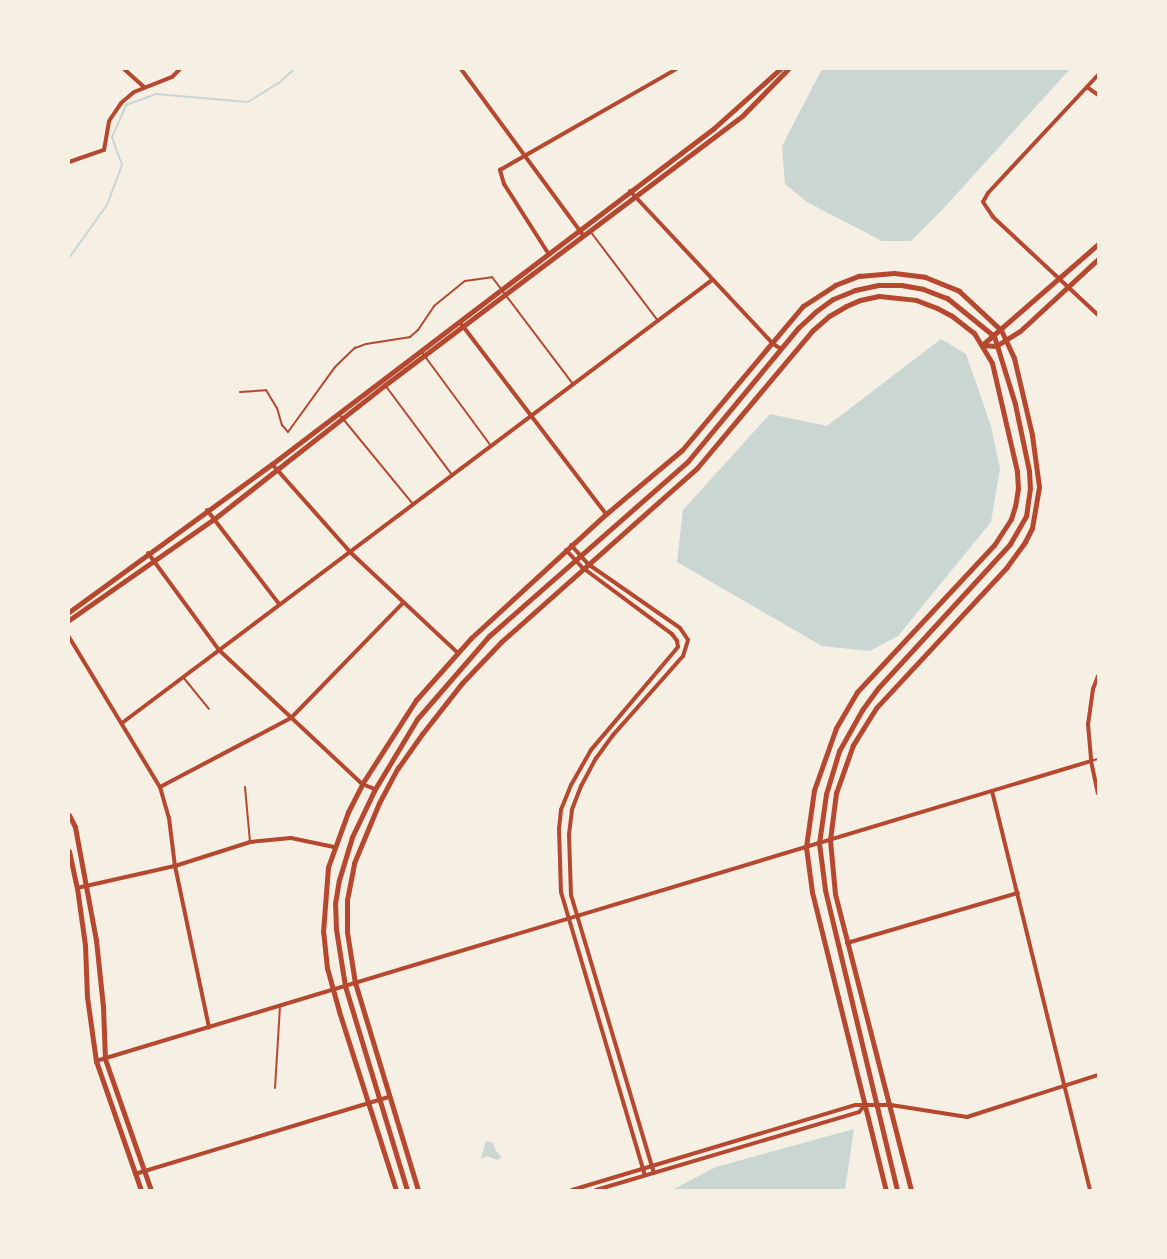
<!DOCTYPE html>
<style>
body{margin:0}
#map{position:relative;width:1167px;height:1259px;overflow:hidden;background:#f6efe4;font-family:Signika,sans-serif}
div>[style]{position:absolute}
.water>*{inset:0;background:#c9d6d2}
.stream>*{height:2px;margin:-1px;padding:0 1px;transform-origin:1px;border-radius:1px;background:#c9d6d2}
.service>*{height:2px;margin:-1px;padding:0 1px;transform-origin:1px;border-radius:1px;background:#b5482f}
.minor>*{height:4px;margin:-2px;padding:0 2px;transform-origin:2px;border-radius:2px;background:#b5482f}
.tertiary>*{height:5px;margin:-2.5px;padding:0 2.5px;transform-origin:2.5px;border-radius:2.5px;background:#b5482f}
span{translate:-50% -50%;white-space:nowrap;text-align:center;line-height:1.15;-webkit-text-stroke:5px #f6efe4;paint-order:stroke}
.frame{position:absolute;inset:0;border:70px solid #f6efe4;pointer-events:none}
</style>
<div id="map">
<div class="water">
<i style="clip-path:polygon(822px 69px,1070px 69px,943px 209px,911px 241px,882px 241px,807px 202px,785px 184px,782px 146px)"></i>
<i style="clip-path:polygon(941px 339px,966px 354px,991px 426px,1000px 469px,991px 522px,898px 636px,870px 651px,822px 646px,677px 562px,683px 510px,770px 414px,827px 426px)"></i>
<i style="clip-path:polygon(854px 1129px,845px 1190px,672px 1190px,716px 1167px)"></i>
<i style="clip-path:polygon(486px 1141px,493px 1143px,496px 1151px,502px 1157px,497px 1160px,487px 1156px,481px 1159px)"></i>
</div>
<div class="stream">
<i style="left:69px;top:258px;width:65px;rotate:-54.4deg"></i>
<i style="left:107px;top:205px;width:43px;rotate:-69.4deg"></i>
<i style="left:122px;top:165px;width:30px;rotate:-110deg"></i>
<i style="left:112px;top:137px;width:35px;rotate:-66deg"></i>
<i style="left:126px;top:105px;width:32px;rotate:-20deg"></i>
<i style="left:156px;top:94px;width:92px;rotate:5deg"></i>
<i style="left:248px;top:102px;width:36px;rotate:-32deg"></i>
<i style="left:279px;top:83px;width:21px;rotate:-43deg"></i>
</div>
<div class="service">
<i style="left:590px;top:231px;width:113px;rotate:52.9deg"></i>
<i style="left:421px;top:351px;width:118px;rotate:53.6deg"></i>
<i style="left:385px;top:385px;width:112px;rotate:53.3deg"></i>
<i style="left:240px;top:392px;width:26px;rotate:-4deg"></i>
<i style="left:266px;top:390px;width:21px;rotate:59deg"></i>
<i style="left:277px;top:408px;width:18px;rotate:74deg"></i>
<i style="left:282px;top:425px;width:9px;rotate:49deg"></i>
<i style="left:288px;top:432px;width:80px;rotate:-54.1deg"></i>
<i style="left:335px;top:367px;width:28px;rotate:-44deg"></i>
<i style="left:355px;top:348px;width:12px;rotate:-20deg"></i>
<i style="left:366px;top:344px;width:45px;rotate:-9deg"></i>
<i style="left:410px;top:337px;width:11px;rotate:-41deg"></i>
<i style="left:418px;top:330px;width:29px;rotate:-56deg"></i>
<i style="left:434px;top:306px;width:40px;rotate:-39deg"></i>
<i style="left:465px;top:281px;width:27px;rotate:-8deg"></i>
<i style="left:492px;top:277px;width:134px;rotate:52.9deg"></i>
<i style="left:339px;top:414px;width:115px;rotate:50.6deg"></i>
<i style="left:183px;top:677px;width:41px;rotate:50.9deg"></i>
<i style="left:1091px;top:761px;width:7px;rotate:-16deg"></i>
<i style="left:245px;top:787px;width:55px;rotate:84.8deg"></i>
<i style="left:275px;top:1088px;width:82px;rotate:-86.5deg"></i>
</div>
<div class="minor">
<i style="left:124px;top:69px;width:27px;rotate:42deg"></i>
<i style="left:461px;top:69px;width:206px;rotate:53.7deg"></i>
<i style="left:1098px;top:75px;width:161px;rotate:133deg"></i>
<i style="left:988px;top:193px;width:10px;rotate:119deg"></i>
<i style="left:983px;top:202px;width:18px;rotate:56deg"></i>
<i style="left:993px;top:217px;width:144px;rotate:43deg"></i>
<i style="left:1087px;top:87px;width:14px;rotate:36deg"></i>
<i style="left:69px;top:162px;width:37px;rotate:-19deg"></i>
<i style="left:104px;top:150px;width:29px;rotate:-80deg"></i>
<i style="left:109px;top:121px;width:22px;rotate:-56deg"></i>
<i style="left:121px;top:103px;width:17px;rotate:-40deg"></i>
<i style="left:134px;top:92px;width:41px;rotate:-21.5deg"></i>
<i style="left:172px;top:77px;width:11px;rotate:-45deg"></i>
<i style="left:630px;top:191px;width:208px;rotate:46.9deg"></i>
<i style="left:772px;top:343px;width:11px;rotate:34deg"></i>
<i style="left:548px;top:253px;width:82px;rotate:-122.5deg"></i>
<i style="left:504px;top:184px;width:15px;rotate:-106deg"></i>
<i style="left:500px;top:170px;width:203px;rotate:-29.8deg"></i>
<i style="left:462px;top:325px;width:238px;rotate:52.7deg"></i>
<i style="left:272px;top:464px;width:118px;rotate:48.4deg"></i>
<i style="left:350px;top:552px;width:148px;rotate:43.1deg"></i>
<i style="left:207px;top:510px;width:118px;rotate:52.5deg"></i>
<i style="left:571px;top:545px;width:25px;rotate:48deg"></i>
<i style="left:588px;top:564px;width:112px;rotate:34.8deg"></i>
<i style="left:680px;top:628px;width:14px;rotate:56deg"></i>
<i style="left:688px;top:640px;width:17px;rotate:107deg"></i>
<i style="left:683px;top:656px;width:106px;rotate:131.5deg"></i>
<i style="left:613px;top:735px;width:29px;rotate:126deg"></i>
<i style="left:596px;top:758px;width:32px;rotate:118deg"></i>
<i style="left:581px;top:786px;width:26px;rotate:111deg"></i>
<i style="left:572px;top:810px;width:25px;rotate:97deg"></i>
<i style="left:569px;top:835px;width:60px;rotate:88.1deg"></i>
<i style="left:571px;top:895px;width:290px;rotate:73.4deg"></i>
<i style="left:566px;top:550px;width:25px;rotate:47deg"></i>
<i style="left:583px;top:568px;width:111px;rotate:36.6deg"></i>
<i style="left:672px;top:634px;width:9px;rotate:54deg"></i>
<i style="left:677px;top:641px;width:6px;rotate:81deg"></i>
<i style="left:678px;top:647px;width:135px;rotate:130.2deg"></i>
<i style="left:591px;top:750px;width:40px;rotate:119.7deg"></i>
<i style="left:571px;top:785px;width:27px;rotate:112deg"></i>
<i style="left:561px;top:810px;width:19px;rotate:96deg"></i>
<i style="left:559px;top:829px;width:63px;rotate:88.2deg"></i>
<i style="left:561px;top:892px;width:295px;rotate:73.5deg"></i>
<i style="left:148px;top:553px;width:120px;rotate:53.8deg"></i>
<i style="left:219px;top:650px;width:196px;rotate:43.1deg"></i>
<i style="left:362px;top:784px;width:14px;rotate:21deg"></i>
<i style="left:69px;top:637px;width:175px;rotate:58.8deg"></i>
<i style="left:160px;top:787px;width:32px;rotate:74deg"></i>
<i style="left:169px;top:818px;width:48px;rotate:82.9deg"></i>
<i style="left:175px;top:866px;width:165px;rotate:78.1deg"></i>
<i style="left:1098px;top:676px;width:14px;rotate:111deg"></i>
<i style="left:1093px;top:689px;width:35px;rotate:98deg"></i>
<i style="left:1088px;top:724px;width:37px;rotate:85deg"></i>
<i style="left:1091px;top:761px;width:33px;rotate:78deg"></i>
<i style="left:122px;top:723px;width:738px;rotate:-36.9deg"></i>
<i style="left:160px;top:787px;width:148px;rotate:-27.8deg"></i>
<i style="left:291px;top:718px;width:161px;rotate:-45.8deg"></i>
<i style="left:992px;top:791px;width:411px;rotate:76.2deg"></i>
<i style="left:77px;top:888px;width:100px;rotate:-12.7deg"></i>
<i style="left:175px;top:866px;width:79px;rotate:-17.7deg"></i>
<i style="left:250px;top:842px;width:41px;rotate:-5.6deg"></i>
<i style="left:291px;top:838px;width:44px;rotate:11.8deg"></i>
<i style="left:847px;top:943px;width:178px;rotate:-16.3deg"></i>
<i style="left:96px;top:1061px;width:1039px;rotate:-16.78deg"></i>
<i style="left:135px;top:1174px;width:265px;rotate:-16.9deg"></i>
<i style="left:572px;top:1190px;width:296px;rotate:-16.7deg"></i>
<i style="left:856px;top:1105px;width:35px"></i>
<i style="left:891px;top:1105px;width:77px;rotate:9deg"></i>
<i style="left:967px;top:1117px;width:138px;rotate:-17.8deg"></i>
<i style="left:596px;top:1190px;width:274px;rotate:-16.5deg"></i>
<i style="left:859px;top:1112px;width:9px;rotate:-49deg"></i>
</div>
<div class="tertiary">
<i style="left:982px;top:345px;width:154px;rotate:-41deg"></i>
<i style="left:982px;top:345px;width:14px;rotate:4deg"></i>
<i style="left:996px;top:346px;width:28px;rotate:-32deg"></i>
<i style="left:1020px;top:331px;width:106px;rotate:-42.7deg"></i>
<i style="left:69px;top:612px;width:251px;rotate:-36.1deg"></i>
<i style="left:272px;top:464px;width:555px;rotate:-37.24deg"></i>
<i style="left:714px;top:128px;width:89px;rotate:-41.8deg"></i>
<i style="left:69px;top:620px;width:177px;rotate:-34.9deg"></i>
<i style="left:214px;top:519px;width:217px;rotate:-38.1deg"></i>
<i style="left:385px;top:385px;width:448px;rotate:-37deg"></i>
<i style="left:743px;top:115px;width:64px;rotate:-45.6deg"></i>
<i style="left:69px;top:815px;width:13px;rotate:63deg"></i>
<i style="left:75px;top:827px;width:115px;rotate:79.5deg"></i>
<i style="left:96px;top:940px;width:67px;rotate:84deg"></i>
<i style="left:103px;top:1007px;width:52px;rotate:87.8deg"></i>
<i style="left:105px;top:1059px;width:139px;rotate:70.7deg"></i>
<i style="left:69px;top:851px;width:38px;rotate:78deg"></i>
<i style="left:77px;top:888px;width:58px;rotate:82deg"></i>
<i style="left:85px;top:945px;width:52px;rotate:87.8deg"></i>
<i style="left:87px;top:997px;width:65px;rotate:82deg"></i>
<i style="left:96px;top:1061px;width:137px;rotate:70.8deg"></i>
<i style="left:396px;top:1190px;width:188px;rotate:-107.7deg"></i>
<i style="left:339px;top:1011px;width:45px;rotate:-105.6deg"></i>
<i style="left:327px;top:968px;width:36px;rotate:-96deg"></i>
<i style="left:323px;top:932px;width:65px;rotate:-85.6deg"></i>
<i style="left:328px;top:867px;width:59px;rotate:-70deg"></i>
<i style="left:348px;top:812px;width:31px;rotate:-63deg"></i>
<i style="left:362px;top:784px;width:100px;rotate:-57.3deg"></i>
<i style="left:416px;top:700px;width:83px;rotate:-48.4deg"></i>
<i style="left:471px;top:638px;width:183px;rotate:-42.6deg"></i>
<i style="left:606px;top:514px;width:99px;rotate:-40.1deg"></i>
<i style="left:682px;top:450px;width:188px;rotate:-50deg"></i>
<i style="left:803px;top:306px;width:38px;rotate:-33deg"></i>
<i style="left:835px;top:285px;width:26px;rotate:-21deg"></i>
<i style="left:859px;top:276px;width:35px;rotate:-5deg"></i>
<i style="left:894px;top:273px;width:31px;rotate:7deg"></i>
<i style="left:925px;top:277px;width:37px;rotate:22deg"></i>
<i style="left:959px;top:291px;width:57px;rotate:42.9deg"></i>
<i style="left:1001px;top:330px;width:31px;rotate:65deg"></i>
<i style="left:1014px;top:358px;width:79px;rotate:76.8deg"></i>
<i style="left:1032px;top:435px;width:52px;rotate:82.3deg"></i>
<i style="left:1039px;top:487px;width:42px;rotate:99.7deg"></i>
<i style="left:1032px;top:528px;width:16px;rotate:117deg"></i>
<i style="left:1025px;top:542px;width:31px;rotate:126deg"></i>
<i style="left:1007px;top:567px;width:192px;rotate:132.9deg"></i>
<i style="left:876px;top:708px;width:44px;rotate:121.9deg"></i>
<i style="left:853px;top:745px;width:51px;rotate:109.5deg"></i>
<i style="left:836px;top:793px;width:47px;rotate:97.3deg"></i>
<i style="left:830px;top:840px;width:54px;rotate:84.7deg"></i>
<i style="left:835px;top:894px;width:306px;rotate:75.6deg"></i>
<i style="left:407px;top:1190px;width:213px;rotate:-106.9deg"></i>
<i style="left:345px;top:986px;width:58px;rotate:-99deg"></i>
<i style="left:336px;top:929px;width:25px;rotate:-92deg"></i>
<i style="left:335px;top:904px;width:24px;rotate:-81deg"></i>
<i style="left:339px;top:880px;width:45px;rotate:-73.2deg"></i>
<i style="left:352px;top:837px;width:53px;rotate:-64.4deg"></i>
<i style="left:375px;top:789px;width:82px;rotate:-59deg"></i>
<i style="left:417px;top:719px;width:110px;rotate:-49.1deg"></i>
<i style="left:489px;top:636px;width:265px;rotate:-41.3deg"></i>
<i style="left:688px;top:461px;width:173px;rotate:-50.4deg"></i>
<i style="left:798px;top:328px;width:23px;rotate:-43deg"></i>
<i style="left:815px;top:312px;width:22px;rotate:-36deg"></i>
<i style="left:833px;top:299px;width:24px;rotate:-22deg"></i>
<i style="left:855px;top:290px;width:25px;rotate:-12deg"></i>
<i style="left:879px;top:285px;width:22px"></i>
<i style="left:901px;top:285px;width:22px;rotate:10deg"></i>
<i style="left:923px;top:289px;width:26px;rotate:21deg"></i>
<i style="left:947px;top:298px;width:60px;rotate:39deg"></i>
<i style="left:994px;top:336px;width:71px;rotate:72.8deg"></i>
<i style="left:1015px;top:404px;width:68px;rotate:78.2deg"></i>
<i style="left:1029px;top:471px;width:17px;rotate:87deg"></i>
<i style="left:1030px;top:488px;width:28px;rotate:98deg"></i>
<i style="left:1026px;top:516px;width:32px;rotate:120deg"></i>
<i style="left:1010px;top:544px;width:195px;rotate:132.5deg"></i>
<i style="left:878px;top:688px;width:27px;rotate:126deg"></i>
<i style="left:862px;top:710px;width:47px;rotate:119.3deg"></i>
<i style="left:839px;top:751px;width:45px;rotate:106.8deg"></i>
<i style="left:826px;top:794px;width:49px;rotate:98.1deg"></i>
<i style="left:819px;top:843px;width:47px;rotate:82.7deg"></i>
<i style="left:825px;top:890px;width:309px;rotate:76.5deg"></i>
<i style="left:418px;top:1190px;width:216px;rotate:-106.9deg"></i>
<i style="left:355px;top:983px;width:52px;rotate:-98.9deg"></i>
<i style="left:347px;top:932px;width:32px;rotate:-90deg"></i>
<i style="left:347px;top:900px;width:38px;rotate:-79deg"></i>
<i style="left:354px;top:863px;width:65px;rotate:-67.4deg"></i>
<i style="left:379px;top:803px;width:40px;rotate:-62deg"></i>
<i style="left:398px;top:768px;width:42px;rotate:-54.8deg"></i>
<i style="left:422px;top:734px;width:65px;rotate:-51.9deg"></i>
<i style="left:462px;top:683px;width:57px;rotate:-46.4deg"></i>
<i style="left:501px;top:642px;width:262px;rotate:-41.6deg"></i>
<i style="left:697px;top:468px;width:180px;rotate:-50deg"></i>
<i style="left:813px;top:330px;width:21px;rotate:-41deg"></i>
<i style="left:829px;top:316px;width:20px;rotate:-30deg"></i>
<i style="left:846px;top:306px;width:15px;rotate:-23deg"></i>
<i style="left:860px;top:300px;width:19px;rotate:-12deg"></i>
<i style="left:879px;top:296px;width:37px;rotate:6deg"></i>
<i style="left:916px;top:300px;width:22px;rotate:21deg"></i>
<i style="left:937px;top:308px;width:17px;rotate:28deg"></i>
<i style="left:952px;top:316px;width:28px;rotate:38deg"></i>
<i style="left:974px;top:333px;width:35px;rotate:59deg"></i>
<i style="left:992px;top:363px;width:111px;rotate:77deg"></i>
<i style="left:1017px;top:471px;width:17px;rotate:87deg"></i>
<i style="left:1018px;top:488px;width:18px;rotate:99deg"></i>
<i style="left:1015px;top:506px;width:14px;rotate:107deg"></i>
<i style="left:1011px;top:519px;width:31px;rotate:123deg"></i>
<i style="left:994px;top:545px;width:201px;rotate:133deg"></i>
<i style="left:857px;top:692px;width:42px;rotate:120.3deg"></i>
<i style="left:836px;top:728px;width:66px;rotate:109.5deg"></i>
<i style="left:814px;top:790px;width:58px;rotate:98deg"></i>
<i style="left:806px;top:847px;width:45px;rotate:82.4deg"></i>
<i style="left:812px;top:892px;width:307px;rotate:76.1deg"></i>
</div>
<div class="frame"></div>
</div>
